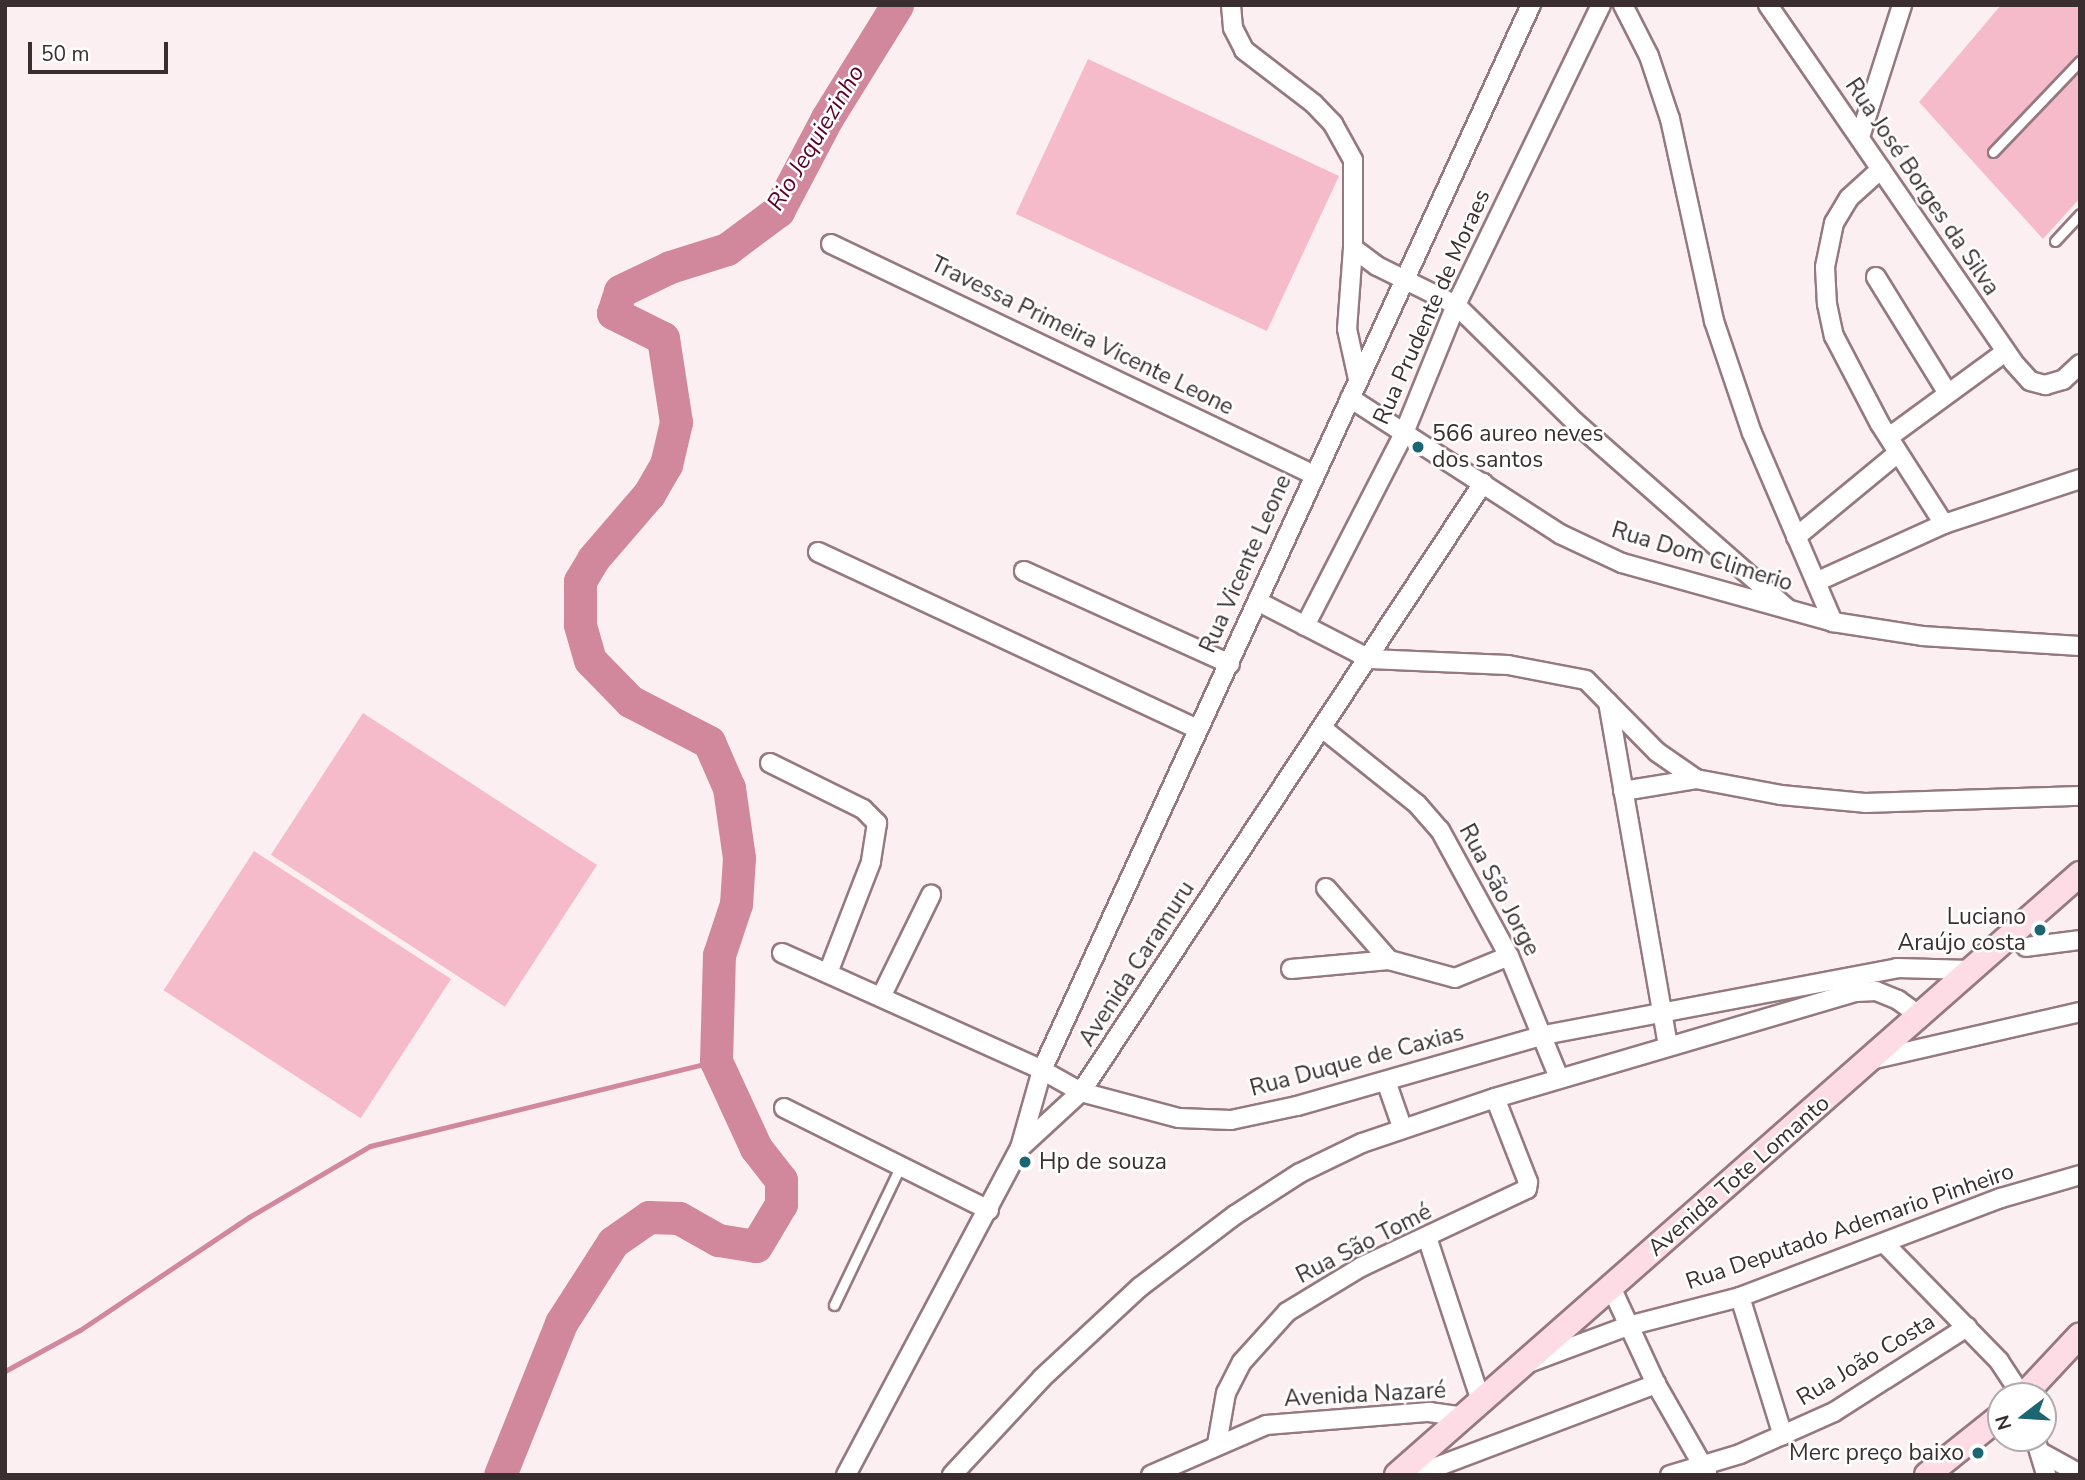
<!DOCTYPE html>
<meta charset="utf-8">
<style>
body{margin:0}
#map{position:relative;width:2085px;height:1480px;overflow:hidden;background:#fceff2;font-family:"Nunito Sans",sans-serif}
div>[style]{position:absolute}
.green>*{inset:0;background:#f6bbca;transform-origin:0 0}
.stream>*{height:5px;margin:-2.5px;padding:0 2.5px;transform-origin:2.5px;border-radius:2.5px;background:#d1889c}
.river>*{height:33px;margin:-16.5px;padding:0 16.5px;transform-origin:16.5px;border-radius:16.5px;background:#d1889c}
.roads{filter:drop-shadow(2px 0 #957980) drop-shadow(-2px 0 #957980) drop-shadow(0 2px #957980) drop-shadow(0 -2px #957980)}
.lane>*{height:9px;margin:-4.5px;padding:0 4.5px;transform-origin:4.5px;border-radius:4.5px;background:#fff}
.street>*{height:18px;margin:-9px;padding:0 9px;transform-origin:9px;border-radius:9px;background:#fff}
.secondary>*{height:24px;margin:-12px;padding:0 12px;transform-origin:12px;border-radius:12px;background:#fddce6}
.dots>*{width:19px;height:19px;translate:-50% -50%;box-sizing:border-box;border:4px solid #fff;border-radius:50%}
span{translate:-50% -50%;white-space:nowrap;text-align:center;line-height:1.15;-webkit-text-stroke:5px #fff;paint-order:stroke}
.street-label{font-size:23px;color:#3a2e31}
.poi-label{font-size:23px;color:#3a2e31}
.left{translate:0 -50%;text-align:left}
.right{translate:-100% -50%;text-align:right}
.water-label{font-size:24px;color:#5c012b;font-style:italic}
.frame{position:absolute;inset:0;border:7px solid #3a2e31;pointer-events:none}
.north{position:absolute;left:1987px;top:1382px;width:70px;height:70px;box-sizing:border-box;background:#fff;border:2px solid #b0abad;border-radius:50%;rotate:253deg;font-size:19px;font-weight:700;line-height:28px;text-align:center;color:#3a2e31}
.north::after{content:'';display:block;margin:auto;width:24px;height:32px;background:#1c6572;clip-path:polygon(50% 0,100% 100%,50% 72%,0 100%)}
.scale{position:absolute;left:28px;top:42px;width:140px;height:32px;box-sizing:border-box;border:4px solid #3a2e31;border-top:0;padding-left:9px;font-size:21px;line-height:24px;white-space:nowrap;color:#3a2e31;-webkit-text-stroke:5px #fff;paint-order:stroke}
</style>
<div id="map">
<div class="green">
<i style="clip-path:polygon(2001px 5px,2080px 5px,2080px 198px,2043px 239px,1919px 102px)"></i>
<i style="left:1088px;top:59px;width:277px;height:171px;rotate:25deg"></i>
<i style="left:363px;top:713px;width:279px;height:169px;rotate:33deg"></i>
<i style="left:254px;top:851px;width:235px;height:166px;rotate:33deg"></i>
</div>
<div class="stream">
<i style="left:5px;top:1371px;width:85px;rotate:-28.7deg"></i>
<i style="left:80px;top:1330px;width:203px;rotate:-33.8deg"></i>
<i style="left:249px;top:1217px;width:140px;rotate:-30.4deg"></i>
<i style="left:370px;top:1146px;width:356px;rotate:-13.8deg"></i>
</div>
<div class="river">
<i style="left:500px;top:1475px;width:164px;rotate:-68.1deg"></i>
<i style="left:561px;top:1323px;width:96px;rotate:-57.3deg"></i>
<i style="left:613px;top:1242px;width:44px;rotate:-34.8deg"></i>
<i style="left:649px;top:1217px;width:30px;rotate:2deg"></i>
<i style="left:679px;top:1218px;width:45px;rotate:29.4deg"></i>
<i style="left:718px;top:1240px;width:38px;rotate:9deg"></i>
<i style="left:756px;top:1246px;width:49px;rotate:-59.2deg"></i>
<i style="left:781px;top:1204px;width:24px;rotate:-90deg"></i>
<i style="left:781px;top:1180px;width:41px;rotate:-128deg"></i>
<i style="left:756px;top:1148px;width:96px;rotate:-114.7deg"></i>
<i style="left:716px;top:1061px;width:106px;rotate:-88.4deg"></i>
<i style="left:719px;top:955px;width:54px;rotate:-71.6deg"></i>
<i style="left:736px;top:904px;width:46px;rotate:-86.3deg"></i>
<i style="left:739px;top:858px;width:71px;rotate:-98.1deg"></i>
<i style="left:729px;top:788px;width:50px;rotate:-113.5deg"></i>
<i style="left:709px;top:742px;width:89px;rotate:-152.6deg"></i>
<i style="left:630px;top:701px;width:57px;rotate:-134.3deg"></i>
<i style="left:590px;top:660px;width:37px;rotate:-106deg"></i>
<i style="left:580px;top:624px;width:43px;rotate:-90deg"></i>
<i style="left:580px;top:581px;width:26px;rotate:-59deg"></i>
<i style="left:593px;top:559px;width:86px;rotate:-49.3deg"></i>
<i style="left:649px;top:494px;width:34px;rotate:-60deg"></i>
<i style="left:666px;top:465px;width:44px;rotate:-76.9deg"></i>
<i style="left:676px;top:422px;width:85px;rotate:-98.8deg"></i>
<i style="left:663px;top:338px;width:56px;rotate:-153.4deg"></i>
<i style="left:613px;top:313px;width:23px;rotate:-72deg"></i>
<i style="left:620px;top:291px;width:55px;rotate:-25.6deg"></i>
<i style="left:670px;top:267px;width:60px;rotate:-17.5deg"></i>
<i style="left:727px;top:249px;width:64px;rotate:-36.7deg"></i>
<i style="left:778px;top:211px;width:105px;rotate:-62.2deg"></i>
<i style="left:827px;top:118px;width:133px;rotate:-58.2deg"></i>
</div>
<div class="roads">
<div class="lane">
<i style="left:1993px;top:152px;width:126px;rotate:-46.3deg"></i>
<i style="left:2055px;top:241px;width:37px;rotate:-47deg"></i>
<i style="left:834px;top:1305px;width:155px;rotate:-64.4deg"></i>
</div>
<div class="street">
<i style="left:1231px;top:5px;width:23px;rotate:85deg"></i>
<i style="left:1233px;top:28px;width:25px;rotate:63deg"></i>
<i style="left:1244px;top:50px;width:88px;rotate:37.6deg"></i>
<i style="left:1314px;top:104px;width:28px;rotate:46deg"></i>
<i style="left:1333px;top:124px;width:41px;rotate:60.9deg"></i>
<i style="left:1353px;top:160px;width:88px;rotate:90deg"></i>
<i style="left:1353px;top:248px;width:30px;rotate:37deg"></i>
<i style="left:1377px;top:266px;width:88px;rotate:26.3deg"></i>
<i style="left:1456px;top:305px;width:167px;rotate:44.5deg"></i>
<i style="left:1575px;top:422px;width:283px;rotate:41.3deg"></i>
<i style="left:1623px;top:5px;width:57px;rotate:63deg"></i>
<i style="left:1649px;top:56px;width:66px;rotate:71.6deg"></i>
<i style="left:1670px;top:119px;width:207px;rotate:77.7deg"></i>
<i style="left:1714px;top:321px;width:118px;rotate:71.3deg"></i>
<i style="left:1752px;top:433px;width:206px;rotate:66.8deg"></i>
<i style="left:1768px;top:5px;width:433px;rotate:55.5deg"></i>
<i style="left:2013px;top:362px;width:25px;rotate:48deg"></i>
<i style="left:2030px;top:381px;width:16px;rotate:15deg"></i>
<i style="left:2045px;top:385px;width:19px;rotate:-16deg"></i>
<i style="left:2063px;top:380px;width:23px;rotate:-43deg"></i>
<i style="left:1860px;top:137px;width:139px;rotate:-72.3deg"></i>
<i style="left:1881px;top:169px;width:43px;rotate:137.8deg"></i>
<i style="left:1849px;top:198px;width:29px;rotate:121deg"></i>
<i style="left:1834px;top:223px;width:45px;rotate:101.6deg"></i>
<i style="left:1825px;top:267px;width:37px;rotate:87deg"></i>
<i style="left:1827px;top:304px;width:33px;rotate:78deg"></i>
<i style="left:1834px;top:336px;width:99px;rotate:62.4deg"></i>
<i style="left:1880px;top:424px;width:119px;rotate:57.4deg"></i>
<i style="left:831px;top:244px;width:533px;rotate:25.56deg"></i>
<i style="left:1353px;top:248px;width:81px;rotate:94.2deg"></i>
<i style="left:1347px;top:329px;width:51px;rotate:77.6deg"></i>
<i style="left:1876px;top:277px;width:135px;rotate:58.3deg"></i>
<i style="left:1350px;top:398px;width:250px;rotate:32.9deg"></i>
<i style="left:1560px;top:534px;width:68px;rotate:25.1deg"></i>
<i style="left:1622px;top:563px;width:219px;rotate:15.6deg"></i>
<i style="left:1833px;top:622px;width:90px;rotate:8.9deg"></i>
<i style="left:1922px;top:636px;width:158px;rotate:3.6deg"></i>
<i style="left:1889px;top:437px;width:144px;rotate:-36.2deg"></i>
<i style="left:1796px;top:537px;width:132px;rotate:-39.5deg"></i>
<i style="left:818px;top:552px;width:419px;rotate:25deg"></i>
<i style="left:1024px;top:571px;width:226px;rotate:24.3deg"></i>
<i style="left:1816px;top:582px;width:141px;rotate:-24.4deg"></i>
<i style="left:1944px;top:524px;width:143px;rotate:-18.3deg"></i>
<i style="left:1259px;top:602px;width:125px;rotate:27.2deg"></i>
<i style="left:1370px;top:659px;width:138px;rotate:2.5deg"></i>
<i style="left:1508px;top:665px;width:79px;rotate:10.9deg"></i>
<i style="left:1586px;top:680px;width:101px;rotate:45.4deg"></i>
<i style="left:1657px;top:752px;width:47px;rotate:34.7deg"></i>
<i style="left:1696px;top:779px;width:86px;rotate:10.7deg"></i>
<i style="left:1781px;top:795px;width:84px;rotate:5.4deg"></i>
<i style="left:1865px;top:803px;width:215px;rotate:-1.9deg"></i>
<i style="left:1305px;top:626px;width:217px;rotate:-62.8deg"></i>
<i style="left:1404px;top:433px;width:138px;rotate:-67.9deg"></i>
<i style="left:1456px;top:305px;width:333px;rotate:-64.2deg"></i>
<i style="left:1608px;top:702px;width:349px;rotate:80.1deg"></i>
<i style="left:1322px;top:728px;width:122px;rotate:38.7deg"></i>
<i style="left:1417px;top:804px;width:35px;rotate:49deg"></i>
<i style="left:1440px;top:830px;width:144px;rotate:61.3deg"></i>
<i style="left:1509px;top:956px;width:132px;rotate:67.7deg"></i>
<i style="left:770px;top:763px;width:104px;rotate:26.3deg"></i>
<i style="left:863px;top:809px;width:20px;rotate:45deg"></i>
<i style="left:877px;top:823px;width:39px;rotate:99deg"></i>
<i style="left:871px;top:862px;width:119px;rotate:111.2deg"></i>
<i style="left:1623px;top:791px;width:74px;rotate:-9.3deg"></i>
<i style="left:1326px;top:888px;width:96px;rotate:48.8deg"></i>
<i style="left:2026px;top:947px;width:54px;rotate:-7.4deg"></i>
<i style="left:782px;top:953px;width:285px;rotate:24.2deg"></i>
<i style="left:1042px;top:1070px;width:45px;rotate:29.4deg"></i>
<i style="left:1081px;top:1092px;width:101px;rotate:14.9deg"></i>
<i style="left:1179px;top:1118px;width:52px;rotate:2.2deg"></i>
<i style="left:1231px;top:1120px;width:67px;rotate:-12deg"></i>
<i style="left:1297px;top:1106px;width:257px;rotate:-16deg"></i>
<i style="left:1544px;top:1035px;width:359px;rotate:-10.7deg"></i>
<i style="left:1897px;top:968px;width:74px;rotate:1.5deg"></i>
<i style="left:1291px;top:969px;width:98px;rotate:-5.2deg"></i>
<i style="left:1389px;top:960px;width:68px;rotate:15.3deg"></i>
<i style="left:1455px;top:978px;width:58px;rotate:-22.2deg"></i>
<i style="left:881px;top:997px;width:114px;rotate:-63.9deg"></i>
<i style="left:1875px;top:1059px;width:210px;rotate:-12.9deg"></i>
<i style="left:1386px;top:1081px;width:49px;rotate:70.8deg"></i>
<i style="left:784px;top:1108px;width:229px;rotate:26.5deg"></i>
<i style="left:1020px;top:1148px;width:81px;rotate:-74.2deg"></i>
<i style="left:1042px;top:1070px;width:1172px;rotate:-65.34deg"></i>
<i style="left:1427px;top:1237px;width:173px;rotate:71.8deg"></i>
<i style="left:1884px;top:1243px;width:165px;rotate:45.7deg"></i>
<i style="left:1999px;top:1361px;width:42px;rotate:56.7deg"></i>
<i style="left:1611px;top:1287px;width:107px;rotate:65.1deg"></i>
<i style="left:1656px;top:1384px;width:103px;rotate:60.2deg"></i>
<i style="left:1740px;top:1297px;width:145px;rotate:72.8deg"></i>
<i style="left:1531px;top:1362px;width:103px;rotate:-20.4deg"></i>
<i style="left:1628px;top:1326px;width:116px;rotate:-14.5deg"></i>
<i style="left:1740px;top:1297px;width:279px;rotate:-20.8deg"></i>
<i style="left:2001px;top:1198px;width:82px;rotate:-16.2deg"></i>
<i style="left:2035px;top:1438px;width:39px;rotate:73deg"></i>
<i style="left:1217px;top:1444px;width:52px;rotate:-80deg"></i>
<i style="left:1226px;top:1393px;width:35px;rotate:-63deg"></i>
<i style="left:1242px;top:1362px;width:67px;rotate:-48deg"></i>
<i style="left:1287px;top:1312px;width:87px;rotate:-31.3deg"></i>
<i style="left:1361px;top:1267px;width:183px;rotate:-25.2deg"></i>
<i style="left:1527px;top:1189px;width:7px;rotate:-82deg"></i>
<i style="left:1528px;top:1182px;width:90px;rotate:-111.4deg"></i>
<i style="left:2040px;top:1452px;width:46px;rotate:28.8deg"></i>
<i style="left:846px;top:1475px;width:370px;rotate:-62deg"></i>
<i style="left:1020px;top:1148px;width:83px;rotate:-42.6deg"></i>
<i style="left:1081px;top:1092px;width:730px;rotate:-56.57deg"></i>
<i style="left:952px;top:1475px;width:132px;rotate:-47.1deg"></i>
<i style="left:1042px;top:1378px;width:134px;rotate:-42.9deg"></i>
<i style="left:1140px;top:1287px;width:119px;rotate:-37.2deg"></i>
<i style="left:1235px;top:1215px;width:77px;rotate:-32.9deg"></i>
<i style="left:1300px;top:1173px;width:69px;rotate:-25.8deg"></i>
<i style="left:1362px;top:1143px;width:140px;rotate:-18.7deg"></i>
<i style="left:1495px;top:1098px;width:376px;rotate:-16.4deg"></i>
<i style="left:1856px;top:992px;width:20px;rotate:-3deg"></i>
<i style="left:1876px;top:991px;width:24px;rotate:22deg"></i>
<i style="left:1898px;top:1000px;width:29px;rotate:36deg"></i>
<i style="left:1151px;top:1475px;width:125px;rotate:-23.5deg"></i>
<i style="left:1266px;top:1425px;width:164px;rotate:-4.6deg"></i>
<i style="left:1429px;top:1412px;width:36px;rotate:8deg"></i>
<i style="left:1415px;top:1475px;width:258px;rotate:-20.7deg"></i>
<i style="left:1670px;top:1475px;width:73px;rotate:-16.7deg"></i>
<i style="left:1740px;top:1454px;width:103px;rotate:-24.1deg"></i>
<i style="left:1834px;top:1412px;width:158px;rotate:-32.6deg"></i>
</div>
<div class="secondary">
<i style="left:2023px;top:1396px;width:83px;rotate:-46.9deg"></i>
<i style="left:1397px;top:1475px;width:910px;rotate:-41.35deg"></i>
<i style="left:1927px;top:1475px;width:95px;rotate:-38.6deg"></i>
</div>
</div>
<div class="dots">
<i style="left:1418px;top:447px;background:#1c6572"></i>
<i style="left:2040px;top:930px;background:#1c6572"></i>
<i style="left:1025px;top:1162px;background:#1c6572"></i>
<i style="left:1978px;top:1453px;background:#1c6572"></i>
</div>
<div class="street-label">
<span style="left:1922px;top:187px;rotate:56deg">Rua José Borges da Silva</span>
<span style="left:1432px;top:307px;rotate:-66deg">Rua Prudente de Moraes</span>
<span style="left:1082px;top:336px;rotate:26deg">Travessa Primeira Vicente Leone</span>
<span style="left:1702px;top:557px;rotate:17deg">Rua Dom Climerio</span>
<span style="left:1246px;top:564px;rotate:-66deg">Rua Vicente Leone</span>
<span style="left:1499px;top:890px;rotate:62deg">Rua São Jorge</span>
<span style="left:1137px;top:964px;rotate:-57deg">Avenida Caramuru</span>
<span style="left:1357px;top:1061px;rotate:-15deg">Rua Duque de Caxias</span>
<span style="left:1739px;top:1176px;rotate:-41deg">Avenida Tote Lomanto</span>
<span style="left:1850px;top:1227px;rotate:-19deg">Rua Deputado Ademario Pinheiro</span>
<span style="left:1364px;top:1244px;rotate:-27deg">Rua São Tomé</span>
<span style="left:1866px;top:1360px;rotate:-31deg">Rua João Costa</span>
<span style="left:1365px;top:1395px;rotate:-3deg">Avenida Nazaré</span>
</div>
<div class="poi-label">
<span class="left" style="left:1432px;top:447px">566 aureo neves<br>dos santos</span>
<span class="right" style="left:2026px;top:930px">Luciano<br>Araújo costa</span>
<span class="left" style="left:1039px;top:1162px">Hp de souza</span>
<span class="right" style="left:1964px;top:1453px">Merc preço baixo</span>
</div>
<div class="water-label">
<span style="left:816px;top:138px;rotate:-59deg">Rio Jequiezinho</span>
</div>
<div class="frame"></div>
<div class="north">N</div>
<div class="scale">50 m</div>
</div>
